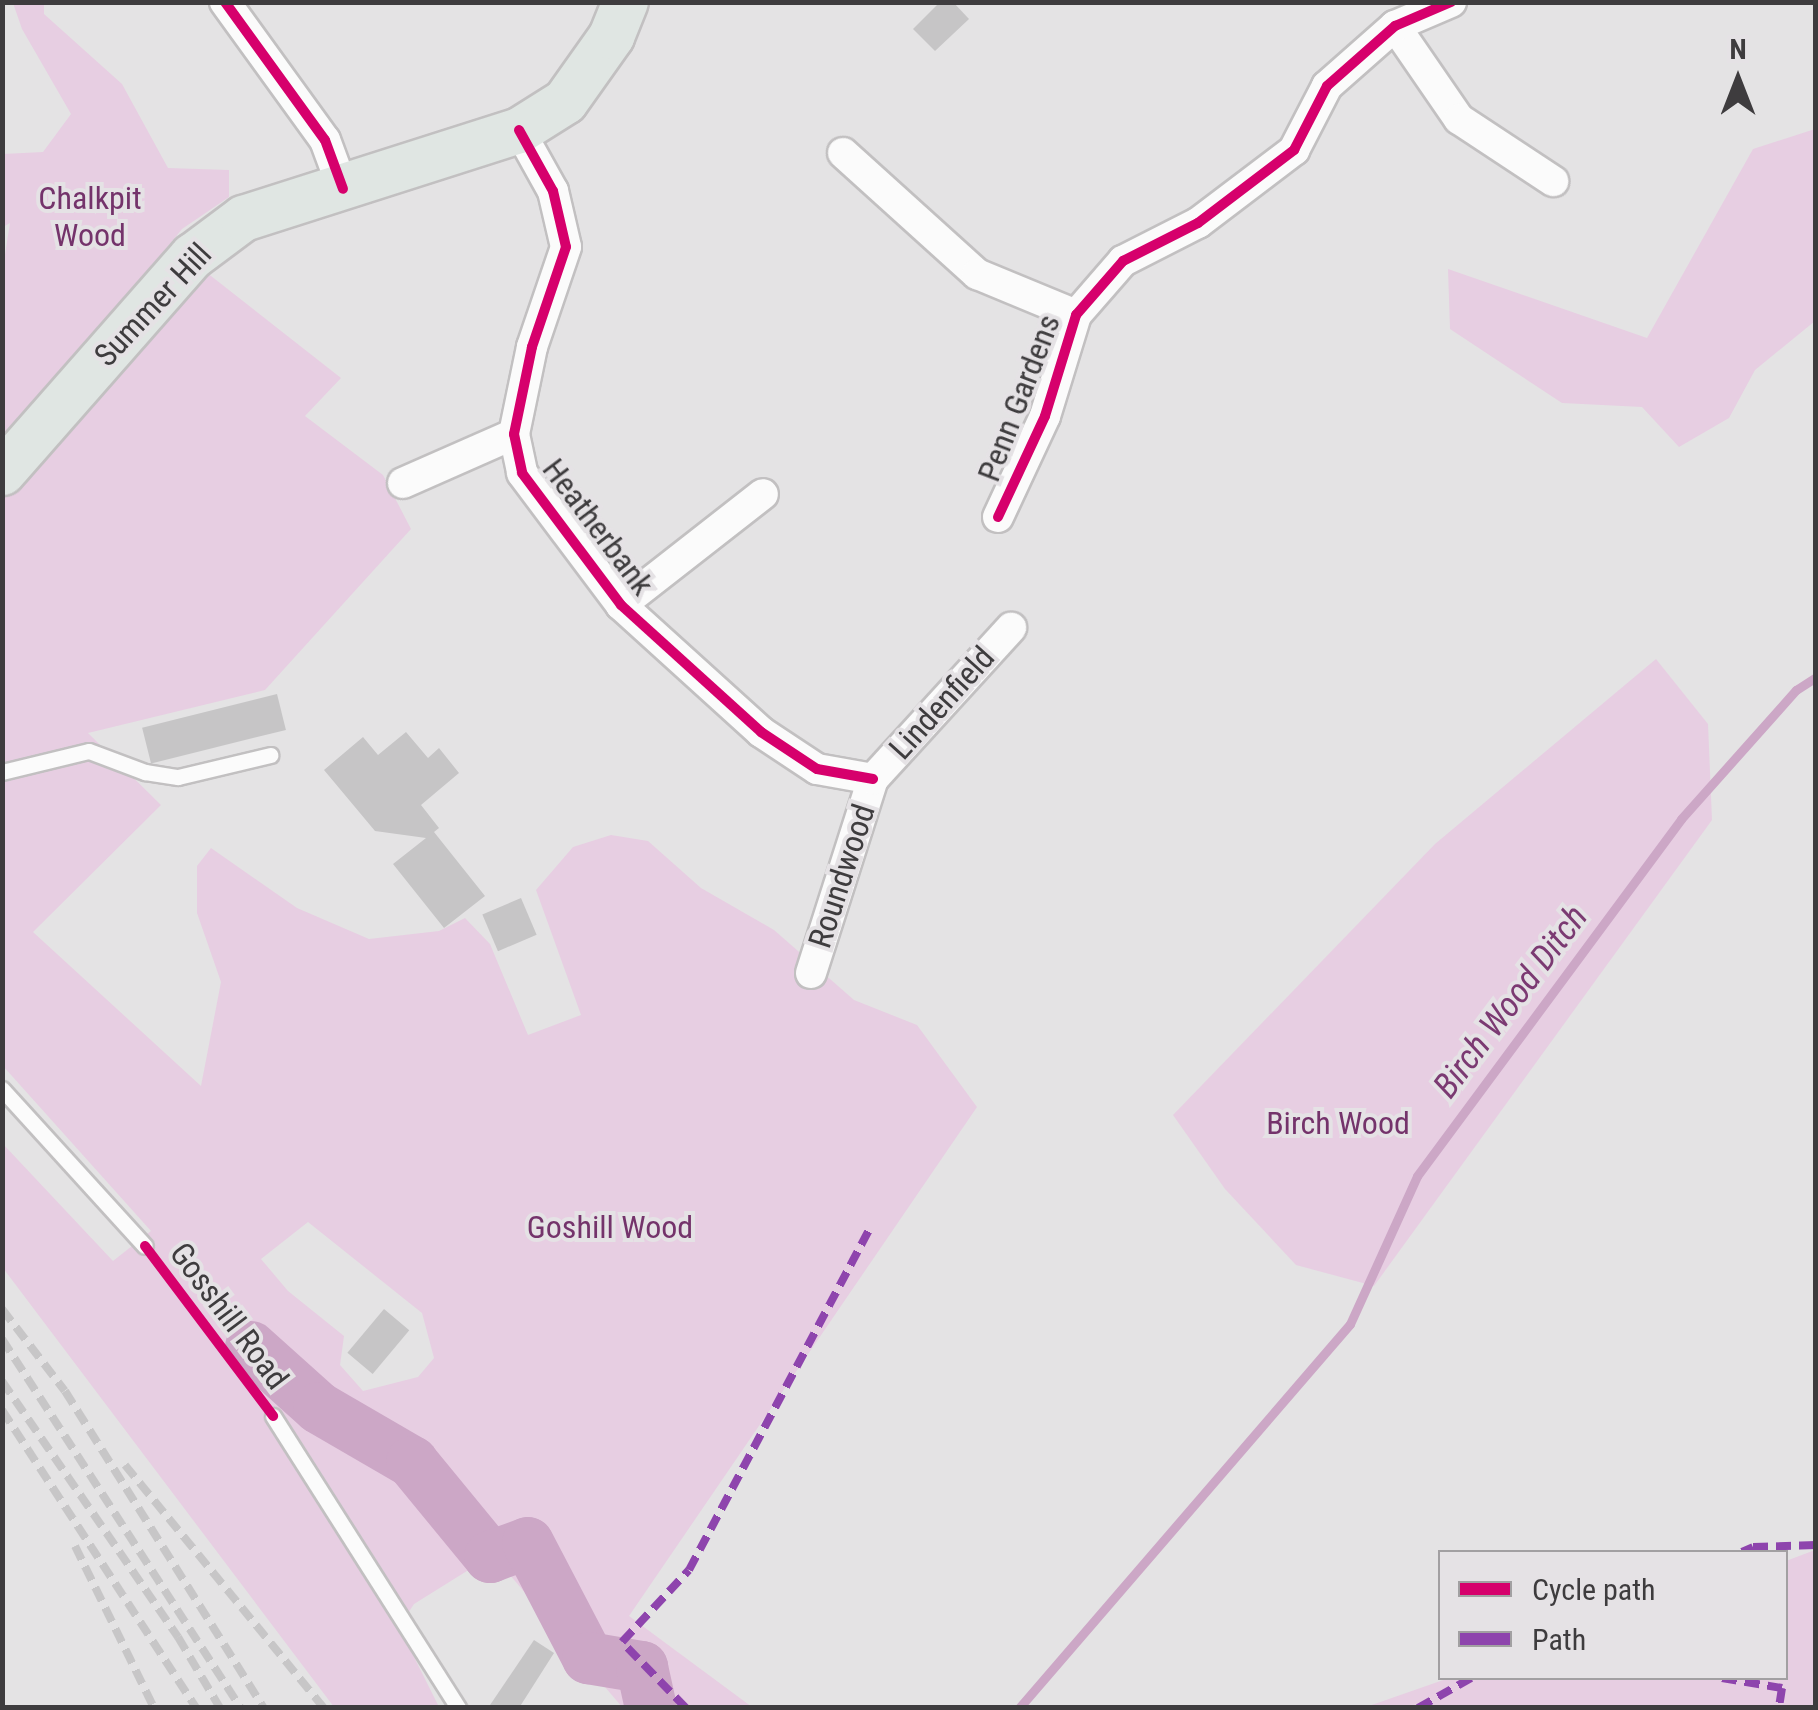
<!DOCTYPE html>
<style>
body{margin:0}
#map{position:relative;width:1818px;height:1710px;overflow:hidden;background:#e4e3e4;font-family:"Roboto Condensed",sans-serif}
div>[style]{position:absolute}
.green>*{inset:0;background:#e7cee2}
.stream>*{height:9px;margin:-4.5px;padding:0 4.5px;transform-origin:4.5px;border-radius:4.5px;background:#cca7c6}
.river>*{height:52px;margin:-26px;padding:0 26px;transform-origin:26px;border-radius:26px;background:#cca7c6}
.building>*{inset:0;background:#c6c5c6;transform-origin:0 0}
.roads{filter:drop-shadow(2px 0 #c2c0c1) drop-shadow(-2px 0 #c2c0c1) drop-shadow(0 2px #c2c0c1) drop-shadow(0 -2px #c2c0c1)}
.lane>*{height:15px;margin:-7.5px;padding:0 7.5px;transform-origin:7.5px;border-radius:7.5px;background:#fbfbfb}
.street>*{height:30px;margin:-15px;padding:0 15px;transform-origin:15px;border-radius:15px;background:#fbfbfb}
.primary>*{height:45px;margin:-22.5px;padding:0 22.5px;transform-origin:22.5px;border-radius:22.5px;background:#e0e6e3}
.rail>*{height:8px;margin-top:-4px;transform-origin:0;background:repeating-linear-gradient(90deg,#c7c6c7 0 15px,transparent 0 23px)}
.quiet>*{height:8px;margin-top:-4px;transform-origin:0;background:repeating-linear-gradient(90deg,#8e44ad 0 15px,transparent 0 23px)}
.cycleway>*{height:10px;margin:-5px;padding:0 5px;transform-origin:5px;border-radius:5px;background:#d6006c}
span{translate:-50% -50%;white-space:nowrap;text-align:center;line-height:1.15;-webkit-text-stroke:8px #e5e2e5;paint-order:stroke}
.park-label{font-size:32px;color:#74336b}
.street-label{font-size:32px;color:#3e3c3e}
.water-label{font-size:35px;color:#7b3a72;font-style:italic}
.frame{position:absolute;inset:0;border:5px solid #3e3c3e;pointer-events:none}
.legend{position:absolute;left:1438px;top:1550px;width:350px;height:130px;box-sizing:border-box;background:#e5e2e5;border:2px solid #a2a0a2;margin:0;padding:12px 18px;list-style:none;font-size:30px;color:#3e3c3e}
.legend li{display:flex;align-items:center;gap:20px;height:50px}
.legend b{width:50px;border:2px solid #a2a0a2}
.north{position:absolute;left:1688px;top:30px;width:100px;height:100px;-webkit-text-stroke:8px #e5e2e5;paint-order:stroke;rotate:0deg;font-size:28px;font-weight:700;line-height:40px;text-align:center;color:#3e3c3e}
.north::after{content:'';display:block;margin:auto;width:35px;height:45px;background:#3e3c3e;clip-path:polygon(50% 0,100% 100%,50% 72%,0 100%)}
</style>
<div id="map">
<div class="green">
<i style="clip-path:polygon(13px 3px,44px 3px,44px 14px,122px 84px,168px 168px,229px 170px,229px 197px,182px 229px,3px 450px,2px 273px,10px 223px,3px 227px,3px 154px,43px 152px,71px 114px,22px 29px)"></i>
<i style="clip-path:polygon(1815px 129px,1815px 321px,1755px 370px,1729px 418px,1679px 447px,1642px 407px,1562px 403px,1450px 329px,1448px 269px,1647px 338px,1753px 149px)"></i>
<i style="clip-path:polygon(evenodd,197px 265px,341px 378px,305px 416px,383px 475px,411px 529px,265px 690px,88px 733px,161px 805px,33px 932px,201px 1086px,221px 982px,197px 913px,197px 866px,211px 848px,297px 908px,369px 939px,439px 931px,465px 918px,490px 944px,528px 1035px,581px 1015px,536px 890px,573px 847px,611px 835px,648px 841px,701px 888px,774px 930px,854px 1000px,917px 1025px,977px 1107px,629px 1616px,752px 1707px,622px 1707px,504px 1568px,483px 1561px,414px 1604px,399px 1627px,439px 1707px,334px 1707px,3px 1268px,3px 1144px,113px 1261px,151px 1231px,3px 1066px,3px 486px,197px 265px,308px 1222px,422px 1313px,434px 1358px,418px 1377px,363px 1391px,340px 1365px,344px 1336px,288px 1291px,261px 1259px,308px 1222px)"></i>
<i style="clip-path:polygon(1656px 659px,1708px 724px,1712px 820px,1374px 1286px,1296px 1265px,1225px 1189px,1173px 1115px,1435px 844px)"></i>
<i style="clip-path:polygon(1815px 1550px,1815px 1707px,1366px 1707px,1449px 1678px,1786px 1678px,1786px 1561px)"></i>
</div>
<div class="stream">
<i style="left:1019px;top:1708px;width:507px;rotate:-49.24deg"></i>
<i style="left:1350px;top:1324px;width:162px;rotate:-65.6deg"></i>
<i style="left:1417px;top:1176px;width:444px;rotate:-53.5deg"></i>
<i style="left:1681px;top:819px;width:173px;rotate:-48.3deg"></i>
<i style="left:1796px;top:690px;width:24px;rotate:-33deg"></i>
</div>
<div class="river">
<i style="left:251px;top:1347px;width:91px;rotate:41.9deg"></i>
<i style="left:319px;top:1408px;width:108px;rotate:30.1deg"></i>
<i style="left:412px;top:1462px;width:123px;rotate:50.6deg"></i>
<i style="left:490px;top:1557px;width:40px;rotate:-20.2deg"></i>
<i style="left:528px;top:1543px;width:130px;rotate:62.4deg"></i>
<i style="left:588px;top:1658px;width:55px;rotate:9.5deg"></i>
<i style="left:642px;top:1667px;width:42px;rotate:77.6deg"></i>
</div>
<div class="building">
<i style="clip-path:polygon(940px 2px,953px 2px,969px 19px,935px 51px,913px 29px)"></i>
<i style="left:277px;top:694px;width:37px;height:139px;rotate:76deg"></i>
<i style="clip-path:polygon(406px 732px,428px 758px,439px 748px,459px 773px,421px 805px,439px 828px,434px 832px,485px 896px,444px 928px,393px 864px,426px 838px,375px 831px,324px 770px,363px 737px,378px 755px)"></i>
<i style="left:521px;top:898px;width:40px;height:42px;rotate:67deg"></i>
<i style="left:384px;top:1309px;width:33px;height:57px;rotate:40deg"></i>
<i style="clip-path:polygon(534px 1640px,554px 1653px,519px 1708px,488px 1708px)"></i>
</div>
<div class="roads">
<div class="lane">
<i style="left:2px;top:772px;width:89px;rotate:-13.6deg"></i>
<i style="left:89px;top:751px;width:60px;rotate:20.6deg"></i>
<i style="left:145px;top:772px;width:33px;rotate:9deg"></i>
<i style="left:178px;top:777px;width:95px;rotate:-13.4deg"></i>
<i style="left:2px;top:1089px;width:212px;rotate:47.7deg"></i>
<i style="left:273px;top:1416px;width:346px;rotate:57.6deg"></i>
</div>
<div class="street">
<i style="left:225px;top:2px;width:170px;rotate:54.1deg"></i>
<i style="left:325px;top:140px;width:52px;rotate:69.8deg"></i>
<i style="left:1395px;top:26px;width:113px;rotate:55.5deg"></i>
<i style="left:1459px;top:119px;width:113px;rotate:33.4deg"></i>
<i style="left:519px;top:130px;width:70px;rotate:60.9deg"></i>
<i style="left:553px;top:191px;width:57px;rotate:76.9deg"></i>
<i style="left:566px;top:247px;width:106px;rotate:108.8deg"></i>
<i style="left:532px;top:347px;width:89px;rotate:101.7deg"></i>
<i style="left:514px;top:434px;width:40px;rotate:78deg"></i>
<i style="left:522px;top:473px;width:165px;rotate:53.1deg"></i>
<i style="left:621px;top:605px;width:189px;rotate:42.2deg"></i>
<i style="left:761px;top:732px;width:67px;rotate:33.5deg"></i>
<i style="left:817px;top:769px;width:57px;rotate:10.1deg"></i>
<i style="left:843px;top:153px;width:181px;rotate:42.1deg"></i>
<i style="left:977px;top:274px;width:107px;rotate:22.5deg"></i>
<i style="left:403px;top:483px;width:121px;rotate:-23.8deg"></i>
<i style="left:998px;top:517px;width:111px;rotate:-65deg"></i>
<i style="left:1045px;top:416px;width:106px;rotate:-72.9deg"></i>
<i style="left:1076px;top:315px;width:72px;rotate:-49deg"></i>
<i style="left:1123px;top:261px;width:84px;rotate:-26.9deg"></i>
<i style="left:1198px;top:223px;width:121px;rotate:-37.2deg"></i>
<i style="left:1294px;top:150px;width:72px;rotate:-62.7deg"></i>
<i style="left:1327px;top:86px;width:91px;rotate:-41.4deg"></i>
<i style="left:1395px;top:26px;width:61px;rotate:-23.2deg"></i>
<i style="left:621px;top:605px;width:180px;rotate:-38deg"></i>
<i style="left:811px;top:973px;width:204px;rotate:-72.3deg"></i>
<i style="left:873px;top:779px;width:205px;rotate:-47.6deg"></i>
</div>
<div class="primary">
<i style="left:2px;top:472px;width:288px;rotate:-48.7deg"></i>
<i style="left:192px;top:256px;width:64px;rotate:-36.7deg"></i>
<i style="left:243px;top:218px;width:290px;rotate:-17.7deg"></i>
<i style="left:519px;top:130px;width:54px;rotate:-32.2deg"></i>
<i style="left:565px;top:101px;width:80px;rotate:-54.7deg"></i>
<i style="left:611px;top:36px;width:37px;rotate:-68deg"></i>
</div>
</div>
<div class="rail">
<i style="left:2px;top:1309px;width:103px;rotate:52.5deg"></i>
<i style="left:65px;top:1391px;width:374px;rotate:57.9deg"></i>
<i style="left:2px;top:1339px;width:440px;rotate:57.1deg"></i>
<i style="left:2px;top:1381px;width:311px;rotate:55.5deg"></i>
<i style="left:178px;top:1637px;width:82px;rotate:59.4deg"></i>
<i style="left:2px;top:1410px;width:356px;rotate:56.9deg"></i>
<i style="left:125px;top:1465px;width:314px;rotate:50.7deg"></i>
<i style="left:75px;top:1546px;width:180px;rotate:64deg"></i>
</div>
<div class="quiet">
<i style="left:1742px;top:1552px;width:12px;rotate:-24deg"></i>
<i style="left:1753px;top:1547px;width:63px;rotate:-1.8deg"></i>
<i style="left:1722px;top:1678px;width:61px;rotate:9.5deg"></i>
<i style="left:1782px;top:1688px;width:20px;rotate:99deg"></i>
<i style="left:686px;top:1708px;width:92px;rotate:-134.1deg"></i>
<i style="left:622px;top:1642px;width:98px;rotate:-47.1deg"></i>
<i style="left:689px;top:1570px;width:389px;rotate:-62.1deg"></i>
<i style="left:1418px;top:1708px;width:61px;rotate:-29.5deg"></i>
</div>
<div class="cycleway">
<i style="left:225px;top:2px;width:170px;rotate:54.1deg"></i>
<i style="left:325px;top:140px;width:52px;rotate:69.8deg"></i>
<i style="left:519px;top:130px;width:70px;rotate:60.9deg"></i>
<i style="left:553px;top:191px;width:57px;rotate:76.9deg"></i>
<i style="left:566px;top:247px;width:106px;rotate:108.8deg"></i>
<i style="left:532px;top:347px;width:89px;rotate:101.7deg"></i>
<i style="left:514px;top:434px;width:40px;rotate:78deg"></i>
<i style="left:522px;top:473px;width:165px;rotate:53.1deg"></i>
<i style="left:621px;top:605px;width:189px;rotate:42.2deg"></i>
<i style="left:761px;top:732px;width:67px;rotate:33.5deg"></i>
<i style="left:817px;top:769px;width:57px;rotate:10.1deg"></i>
<i style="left:998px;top:517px;width:111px;rotate:-65deg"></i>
<i style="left:1045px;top:416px;width:106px;rotate:-72.9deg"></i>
<i style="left:1076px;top:315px;width:72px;rotate:-49deg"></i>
<i style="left:1123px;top:261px;width:84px;rotate:-26.9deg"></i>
<i style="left:1198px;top:223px;width:121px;rotate:-37.2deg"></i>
<i style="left:1294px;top:150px;width:72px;rotate:-62.7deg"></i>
<i style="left:1327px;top:86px;width:91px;rotate:-41.4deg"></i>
<i style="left:1395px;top:26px;width:61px;rotate:-23.2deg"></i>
<i style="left:145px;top:1246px;width:213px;rotate:53deg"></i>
</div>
<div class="park-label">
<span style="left:90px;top:217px">Chalkpit<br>Wood</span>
<span style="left:1338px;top:1123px">Birch Wood</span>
<span style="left:610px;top:1227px">Goshill Wood</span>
</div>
<div class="street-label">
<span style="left:153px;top:305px;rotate:-47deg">Summer Hill</span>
<span style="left:1019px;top:398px;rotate:-69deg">Penn Gardens</span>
<span style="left:598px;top:527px;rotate:53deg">Heatherbank</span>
<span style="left:942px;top:703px;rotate:-48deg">Lindenfield</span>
<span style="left:842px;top:876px;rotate:-72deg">Roundwood</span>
<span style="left:229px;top:1316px;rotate:53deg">Gosshill Road</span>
</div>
<div class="water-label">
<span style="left:1511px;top:1002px;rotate:-53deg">Birch Wood Ditch</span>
</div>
<div class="frame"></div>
<ul class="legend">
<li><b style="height:12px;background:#d6006c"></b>Cycle path</li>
<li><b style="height:12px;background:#8e44ad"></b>Path</li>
</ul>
<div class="north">N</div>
</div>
